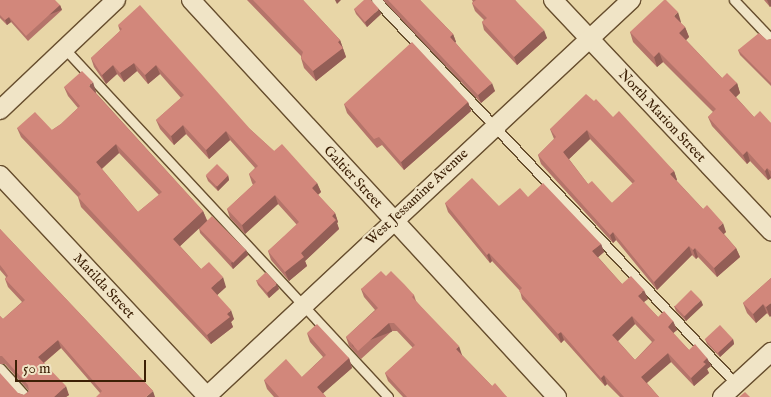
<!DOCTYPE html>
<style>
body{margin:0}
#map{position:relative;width:771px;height:397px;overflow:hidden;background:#e8d6a7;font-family:"IM FELL English",serif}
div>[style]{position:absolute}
.roads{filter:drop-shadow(1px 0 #674e2e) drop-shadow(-1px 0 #674e2e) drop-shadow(0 1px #674e2e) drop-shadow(0 -1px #674e2e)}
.lane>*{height:9px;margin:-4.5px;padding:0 4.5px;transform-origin:4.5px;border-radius:4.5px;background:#f0e4c6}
.street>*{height:18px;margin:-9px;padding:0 9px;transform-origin:9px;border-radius:9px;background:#f0e4c6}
.wall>*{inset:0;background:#b5746a}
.shaded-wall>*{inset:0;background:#935e56;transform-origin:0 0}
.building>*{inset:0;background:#d2877b;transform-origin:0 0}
span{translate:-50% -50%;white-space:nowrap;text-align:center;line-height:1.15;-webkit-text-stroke:4.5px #f0e4c6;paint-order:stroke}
.street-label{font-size:14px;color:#3c2006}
.scale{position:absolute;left:15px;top:360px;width:131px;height:22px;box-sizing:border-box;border:2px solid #3c2006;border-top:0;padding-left:6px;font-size:15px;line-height:18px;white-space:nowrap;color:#3c2006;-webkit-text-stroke:4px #f0e4c6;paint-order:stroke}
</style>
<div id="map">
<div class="roads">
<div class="lane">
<i style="left:376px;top:0;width:526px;rotate:46.85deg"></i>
<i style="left:734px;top:0;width:54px;rotate:46.5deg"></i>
<i style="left:64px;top:48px;width:476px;rotate:47.1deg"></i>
<i style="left:0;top:368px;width:39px;rotate:48deg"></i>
</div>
<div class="street">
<i style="left:191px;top:0;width:540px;rotate:47.33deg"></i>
<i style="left:553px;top:0;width:318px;rotate:46.7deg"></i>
<i style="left:0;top:110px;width:160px;rotate:-43.5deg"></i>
<i style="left:0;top:175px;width:304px;rotate:46.9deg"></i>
<i style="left:206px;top:397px;width:582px;rotate:-43.05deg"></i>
<i style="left:722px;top:397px;width:67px;rotate:-42.6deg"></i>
</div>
</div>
<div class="wall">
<i style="clip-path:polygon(0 0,60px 5px,62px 10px,28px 41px,11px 22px,7px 25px,0 18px)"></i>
<i style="clip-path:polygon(247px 0,303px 0,340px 40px,346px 57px,316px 81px,304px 68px,301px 58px,301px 56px)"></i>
<i style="clip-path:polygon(383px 0,420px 0,453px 34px,456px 42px,455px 42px,495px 91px,481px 103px)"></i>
<i style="clip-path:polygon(472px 0,515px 0,547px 38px,517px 65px,484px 30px,482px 22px,484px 20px,475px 11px,472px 3px,473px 2px)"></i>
<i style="clip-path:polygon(764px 0,771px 0,771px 6px,770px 7px)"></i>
<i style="clip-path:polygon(354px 9px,381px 14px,367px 27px,356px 14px)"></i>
<i style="clip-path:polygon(681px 22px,681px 23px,685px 27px,689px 37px,686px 40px,722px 78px,737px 83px,740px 93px,736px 97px,754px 117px,771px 123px,771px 178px,768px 180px,750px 161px,747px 164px,712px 126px,708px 117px,713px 112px,663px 62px,657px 67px,633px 42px,630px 32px)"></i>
<i style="clip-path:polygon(118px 25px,251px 130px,274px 151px,317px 183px,321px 192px,318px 195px,335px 213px,338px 222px,337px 223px,339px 229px,305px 261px,307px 266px,289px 281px,271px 260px,268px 251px,297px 225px,278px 204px,245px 234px,230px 218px,227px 209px,253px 185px,252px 183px,249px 174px,255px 168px,230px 140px,209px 159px,186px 134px,174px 145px,160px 129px,156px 120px,181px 98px,160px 74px,148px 84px,137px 71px,124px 82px,117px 74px,106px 84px,94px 67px,91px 58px,120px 31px)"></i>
<i style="clip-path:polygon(771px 39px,771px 86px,740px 55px,738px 50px,767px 40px)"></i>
<i style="clip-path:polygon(evenodd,64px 87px,96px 92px,96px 93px,203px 211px,207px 220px,246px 250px,248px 255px,233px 269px,200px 233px,199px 228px,180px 246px,201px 269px,226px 287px,217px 295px,234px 319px,231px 322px,233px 327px,211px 344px,81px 207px,78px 197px,21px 137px,17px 128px,52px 130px,61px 124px,78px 108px,68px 96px,64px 87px,119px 153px,159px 195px,138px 212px,102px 169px,119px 153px)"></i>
<i style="clip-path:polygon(468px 102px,471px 111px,404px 170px,382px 145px,377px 148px,347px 113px,344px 104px)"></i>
<i style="clip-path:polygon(evenodd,613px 117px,674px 171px,677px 180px,676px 180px,703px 209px,726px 232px,724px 234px,736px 248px,740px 257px,717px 277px,698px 257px,696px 259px,692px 255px,657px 290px,616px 240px,613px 243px,541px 164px,538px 155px,554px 139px,550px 129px,613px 117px,590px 139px,633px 184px,612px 203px,588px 184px,569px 159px,590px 139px)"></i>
<i style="clip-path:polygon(228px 175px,229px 180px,218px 191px,208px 181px,206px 176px)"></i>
<i style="clip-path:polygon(evenodd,528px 197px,601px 244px,604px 252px,598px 257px,622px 284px,648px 299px,644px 302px,658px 317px,673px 321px,677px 330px,673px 333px,689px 350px,707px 358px,711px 366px,707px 369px,709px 373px,694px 386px,671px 362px,647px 383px,659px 397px,620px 397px,607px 384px,605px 386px,564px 340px,561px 343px,522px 299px,520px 291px,492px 261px,490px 263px,448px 212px,445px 203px,499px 206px,528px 197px,635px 324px,652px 342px,635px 360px,618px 341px,635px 324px)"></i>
<i style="clip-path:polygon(0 229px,153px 391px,100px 393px,61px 348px,44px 363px,69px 395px,66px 397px,0 397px,18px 393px,24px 395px,29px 391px,5px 364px,0 364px,0 316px,3px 319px,22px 302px,8px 287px,5px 279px,6px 277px,0 270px)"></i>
<i style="clip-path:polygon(386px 276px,414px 295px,416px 301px,462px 355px,492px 386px,507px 397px,403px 397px,388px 381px,385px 373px,413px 348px,397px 331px,392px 331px,361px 359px,349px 346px,346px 337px,375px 310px,364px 297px,361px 289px)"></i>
<i style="clip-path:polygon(771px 278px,770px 317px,767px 313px,756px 323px,747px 313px,743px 303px)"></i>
<i style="clip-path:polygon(256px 280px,279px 289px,269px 298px,258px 285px)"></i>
<i style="clip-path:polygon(703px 305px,686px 321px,676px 311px,674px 306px)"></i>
<i style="clip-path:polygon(307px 333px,349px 358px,352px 368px,323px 393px,326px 397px,274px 397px,267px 389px,264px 380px,302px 377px,323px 357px,310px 342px)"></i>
<i style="clip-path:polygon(705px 339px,733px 339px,734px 344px,720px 357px,707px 344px)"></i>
</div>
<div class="shaded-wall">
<i style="clip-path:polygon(335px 0,341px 0,337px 4px)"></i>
<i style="clip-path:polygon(767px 0,771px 0,771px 6px,770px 7px)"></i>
<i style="left:60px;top:5px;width:5px;height:46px;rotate:68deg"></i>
<i style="clip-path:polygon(379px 9px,381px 14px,367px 27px,365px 22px)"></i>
<i style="clip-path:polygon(678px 12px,681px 22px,678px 25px,674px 16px)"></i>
<i style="clip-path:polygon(9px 17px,11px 22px,7px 25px,5px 20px)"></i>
<i style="clip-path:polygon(685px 27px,689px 37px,683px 43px,679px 33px)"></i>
<i style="clip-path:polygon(544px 30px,547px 38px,517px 65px,514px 57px)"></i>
<i style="clip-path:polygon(453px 34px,456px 42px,453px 44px,450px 37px)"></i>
<i style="clip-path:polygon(340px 40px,346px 57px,316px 81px,313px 71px)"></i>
<i style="clip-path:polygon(659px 52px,663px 62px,657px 67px,654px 57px)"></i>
<i style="clip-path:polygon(134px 63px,137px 71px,124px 82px,120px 73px)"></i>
<i style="clip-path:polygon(113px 65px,117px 74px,106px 84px,102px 75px)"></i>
<i style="clip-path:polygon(156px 65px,160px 74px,148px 84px,145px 75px)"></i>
<i style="clip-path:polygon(93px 82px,96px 92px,93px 95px,89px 86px)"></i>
<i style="clip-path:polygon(492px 83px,495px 91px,481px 103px,478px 95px)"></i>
<i style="clip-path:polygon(737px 83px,740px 93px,733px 100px,729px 90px)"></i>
<i style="clip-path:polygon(468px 102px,471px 111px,404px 170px,401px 162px)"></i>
<i style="clip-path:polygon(183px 125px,186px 134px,174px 145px,171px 136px)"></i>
<i style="clip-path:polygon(587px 130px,590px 139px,567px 161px,563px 152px)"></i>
<i style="clip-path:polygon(226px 131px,230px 140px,209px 159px,206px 150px)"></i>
<i style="clip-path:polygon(116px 144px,119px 153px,99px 171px,96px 162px)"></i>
<i style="clip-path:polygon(747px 151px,750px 161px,747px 164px,743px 155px)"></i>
<i style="clip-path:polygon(767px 168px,771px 178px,768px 180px,765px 171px)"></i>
<i style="clip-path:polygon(674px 171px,677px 180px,673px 183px,670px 174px)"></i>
<i style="clip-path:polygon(228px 175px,229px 180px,218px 191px,216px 186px)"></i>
<i style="clip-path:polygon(317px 183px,321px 192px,315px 197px,312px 188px)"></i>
<i style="clip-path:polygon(275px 195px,278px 204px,245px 234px,242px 225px)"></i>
<i style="clip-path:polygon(203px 211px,207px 221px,177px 249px,173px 239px)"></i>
<i style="clip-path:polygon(335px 213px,338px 222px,337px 223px,339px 229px,305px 261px,307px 266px,289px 281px,285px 272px)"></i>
<i style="clip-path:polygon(723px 223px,726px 232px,721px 236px,718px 228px)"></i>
<i style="clip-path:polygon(613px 232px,616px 240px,613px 243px,610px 235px)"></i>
<i style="clip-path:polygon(601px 244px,604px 252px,595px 260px,592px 251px)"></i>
<i style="clip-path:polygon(689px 246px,692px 255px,657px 290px,654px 282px)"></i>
<i style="clip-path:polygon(695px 248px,698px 257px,696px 259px,693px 250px)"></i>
<i style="clip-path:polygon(736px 248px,740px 257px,717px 277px,714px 268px)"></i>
<i style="clip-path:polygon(246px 250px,248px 255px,233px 269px,231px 263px)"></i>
<i style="clip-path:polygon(489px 253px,492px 261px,490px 263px,487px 255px)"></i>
<i style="clip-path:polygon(223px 277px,226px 287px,214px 298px,211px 288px)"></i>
<i style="clip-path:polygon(277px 284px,279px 289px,269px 298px,267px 293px)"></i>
<i style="clip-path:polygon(644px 290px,648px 299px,641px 304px,638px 296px)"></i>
<i style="clip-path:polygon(701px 300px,703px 305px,686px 321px,684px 316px)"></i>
<i style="clip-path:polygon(771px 303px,771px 316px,770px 317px,766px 307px)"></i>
<i style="clip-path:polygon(763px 304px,767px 313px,756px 323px,753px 314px)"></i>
<i style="clip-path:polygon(231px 310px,234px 319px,231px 322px,233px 327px,211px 344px,207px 335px)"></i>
<i style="clip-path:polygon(632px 316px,635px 324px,615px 344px,612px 335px)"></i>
<i style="clip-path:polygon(673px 321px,677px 330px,671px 335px,668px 327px)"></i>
<i style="left:389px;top:323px;width:9px;height:42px;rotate:69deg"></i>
<i style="clip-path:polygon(561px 332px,564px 340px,561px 343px,558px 334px)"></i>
<i style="clip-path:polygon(733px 339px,734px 344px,720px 357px,718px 352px)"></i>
<i style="clip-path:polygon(58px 340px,61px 348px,41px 365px,38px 357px)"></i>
<i style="clip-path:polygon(459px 346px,462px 355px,459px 358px,456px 349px)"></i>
<i style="clip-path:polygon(668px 353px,671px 362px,644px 385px,641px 377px)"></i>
<i style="clip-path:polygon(349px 358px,352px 368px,320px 396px,317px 387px)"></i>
<i style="clip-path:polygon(707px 358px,711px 366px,707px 369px,709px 373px,694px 386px,691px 378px,703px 362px)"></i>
<i style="clip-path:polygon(604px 375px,607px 384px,605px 386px,601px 378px)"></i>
<i style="clip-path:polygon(66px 386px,69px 395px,66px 397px,54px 397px)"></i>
<i style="clip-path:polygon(153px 391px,155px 397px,146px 397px)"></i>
</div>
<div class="building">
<i style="clip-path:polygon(0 0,55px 0,60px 5px,26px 36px,9px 17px,5px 20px,0 15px)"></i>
<i style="clip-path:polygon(253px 0,303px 0,340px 40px,338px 42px,343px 48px,313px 71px,301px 58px,303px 52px)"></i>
<i style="clip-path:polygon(364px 0,371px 0,379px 9px,365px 22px,354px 9px)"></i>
<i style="clip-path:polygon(388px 0,420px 0,453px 34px,450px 37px,492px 83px,478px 95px)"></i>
<i style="clip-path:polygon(476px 0,515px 0,544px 30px,514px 57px,482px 22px,487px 18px,472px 3px)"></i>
<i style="clip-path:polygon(664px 0,666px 0,678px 12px,674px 16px,685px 27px,679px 33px,682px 36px,722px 78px,727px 73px,737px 83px,729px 90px,754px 117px,760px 111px,771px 123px,771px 171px,767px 168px,765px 171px,747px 151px,743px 155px,708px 117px,716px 109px,659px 52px,654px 57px,630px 32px)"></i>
<i style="clip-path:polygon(140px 5px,251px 130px,274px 151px,282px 144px,317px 183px,312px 188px,335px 213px,332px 216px,336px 220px,301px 253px,304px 257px,285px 272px,268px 251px,299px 222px,275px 195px,242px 225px,227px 209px,256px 182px,249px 174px,258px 166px,226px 131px,206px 150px,183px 125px,171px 136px,156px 120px,184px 95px,156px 65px,145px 75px,134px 63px,120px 73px,113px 65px,102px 75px,91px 58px,122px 29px,118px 25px)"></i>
<i style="clip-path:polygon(759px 33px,767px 40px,771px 39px,771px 83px,738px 50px)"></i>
<i style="clip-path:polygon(412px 42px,468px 102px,401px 162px,379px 137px,374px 139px,344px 104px)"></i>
<i style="clip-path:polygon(evenodd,82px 71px,93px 82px,89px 86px,203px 211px,173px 239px,201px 269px,209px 262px,223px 277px,211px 288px,231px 310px,227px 314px,230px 317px,207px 335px,78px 197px,81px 194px,17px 128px,35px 112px,52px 130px,61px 124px,80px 106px,64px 87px,82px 71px,116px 144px,162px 192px,138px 212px,96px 162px,116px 144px)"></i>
<i style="clip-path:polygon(evenodd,586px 94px,594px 101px,596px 99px,613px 117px,619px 111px,674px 171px,670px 174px,703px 209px,707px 205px,723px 223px,718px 228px,736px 248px,714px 268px,695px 248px,693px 250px,689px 246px,654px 282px,613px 232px,610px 235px,538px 155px,556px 137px,550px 129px,586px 94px,587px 130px,635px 181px,612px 203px,592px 181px,588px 184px,563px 152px,587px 130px)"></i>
<i style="left:217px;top:164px;width:16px;height:16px;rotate:45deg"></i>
<i style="clip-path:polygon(evenodd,472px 178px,499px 206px,520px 188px,528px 197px,543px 183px,601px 244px,592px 251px,622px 284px,631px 276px,644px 290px,638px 296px,658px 317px,664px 311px,673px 321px,668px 327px,689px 350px,695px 344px,707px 358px,703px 362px,706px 364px,691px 378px,668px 353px,641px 377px,659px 397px,624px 397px,604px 375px,601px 378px,561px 332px,558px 334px,519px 291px,522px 288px,489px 253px,487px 255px,445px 203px,472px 178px,632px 316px,655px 340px,635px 360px,612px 335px,632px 316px)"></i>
<i style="left:212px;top:216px;width:48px;height:18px;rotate:45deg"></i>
<i style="clip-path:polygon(0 229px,153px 391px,146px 397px,96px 397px,102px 391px,58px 340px,38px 357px,66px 386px,54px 397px,0 397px,0 373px,18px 393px,24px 395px,29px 391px,28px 385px,2px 356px,0 356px,0 316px,3px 319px,25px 300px,5px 279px,8px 276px,4px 270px,0 265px)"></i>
<i style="clip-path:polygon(381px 271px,386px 276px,391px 271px,404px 284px,414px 295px,412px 297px,459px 346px,456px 349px,492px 386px,495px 383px,507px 397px,407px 397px,385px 373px,415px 345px,394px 323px,389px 323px,358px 351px,346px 337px,378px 308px,361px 289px)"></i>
<i style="left:266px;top:272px;width:16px;height:13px;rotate:47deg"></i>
<i style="clip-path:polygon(771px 278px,771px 303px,766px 307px,763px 304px,753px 314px,743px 303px)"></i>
<i style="left:691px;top:290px;width:14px;height:23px;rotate:45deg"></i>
<i style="clip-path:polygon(317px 324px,349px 358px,317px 387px,326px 397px,279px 397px,264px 380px,286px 359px,302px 377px,326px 355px,307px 333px)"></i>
<i style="left:720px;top:325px;width:19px;height:21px;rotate:47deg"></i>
<i style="clip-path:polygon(745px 392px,750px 397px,739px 397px)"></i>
</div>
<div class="street-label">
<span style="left:662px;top:116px;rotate:47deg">North Marion Street</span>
<span style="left:353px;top:177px;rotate:47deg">Galtier Street</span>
<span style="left:417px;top:197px;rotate:-43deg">West Jessamine Avenue</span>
<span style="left:104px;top:286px;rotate:47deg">Matilda Street</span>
</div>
<div class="scale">50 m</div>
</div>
